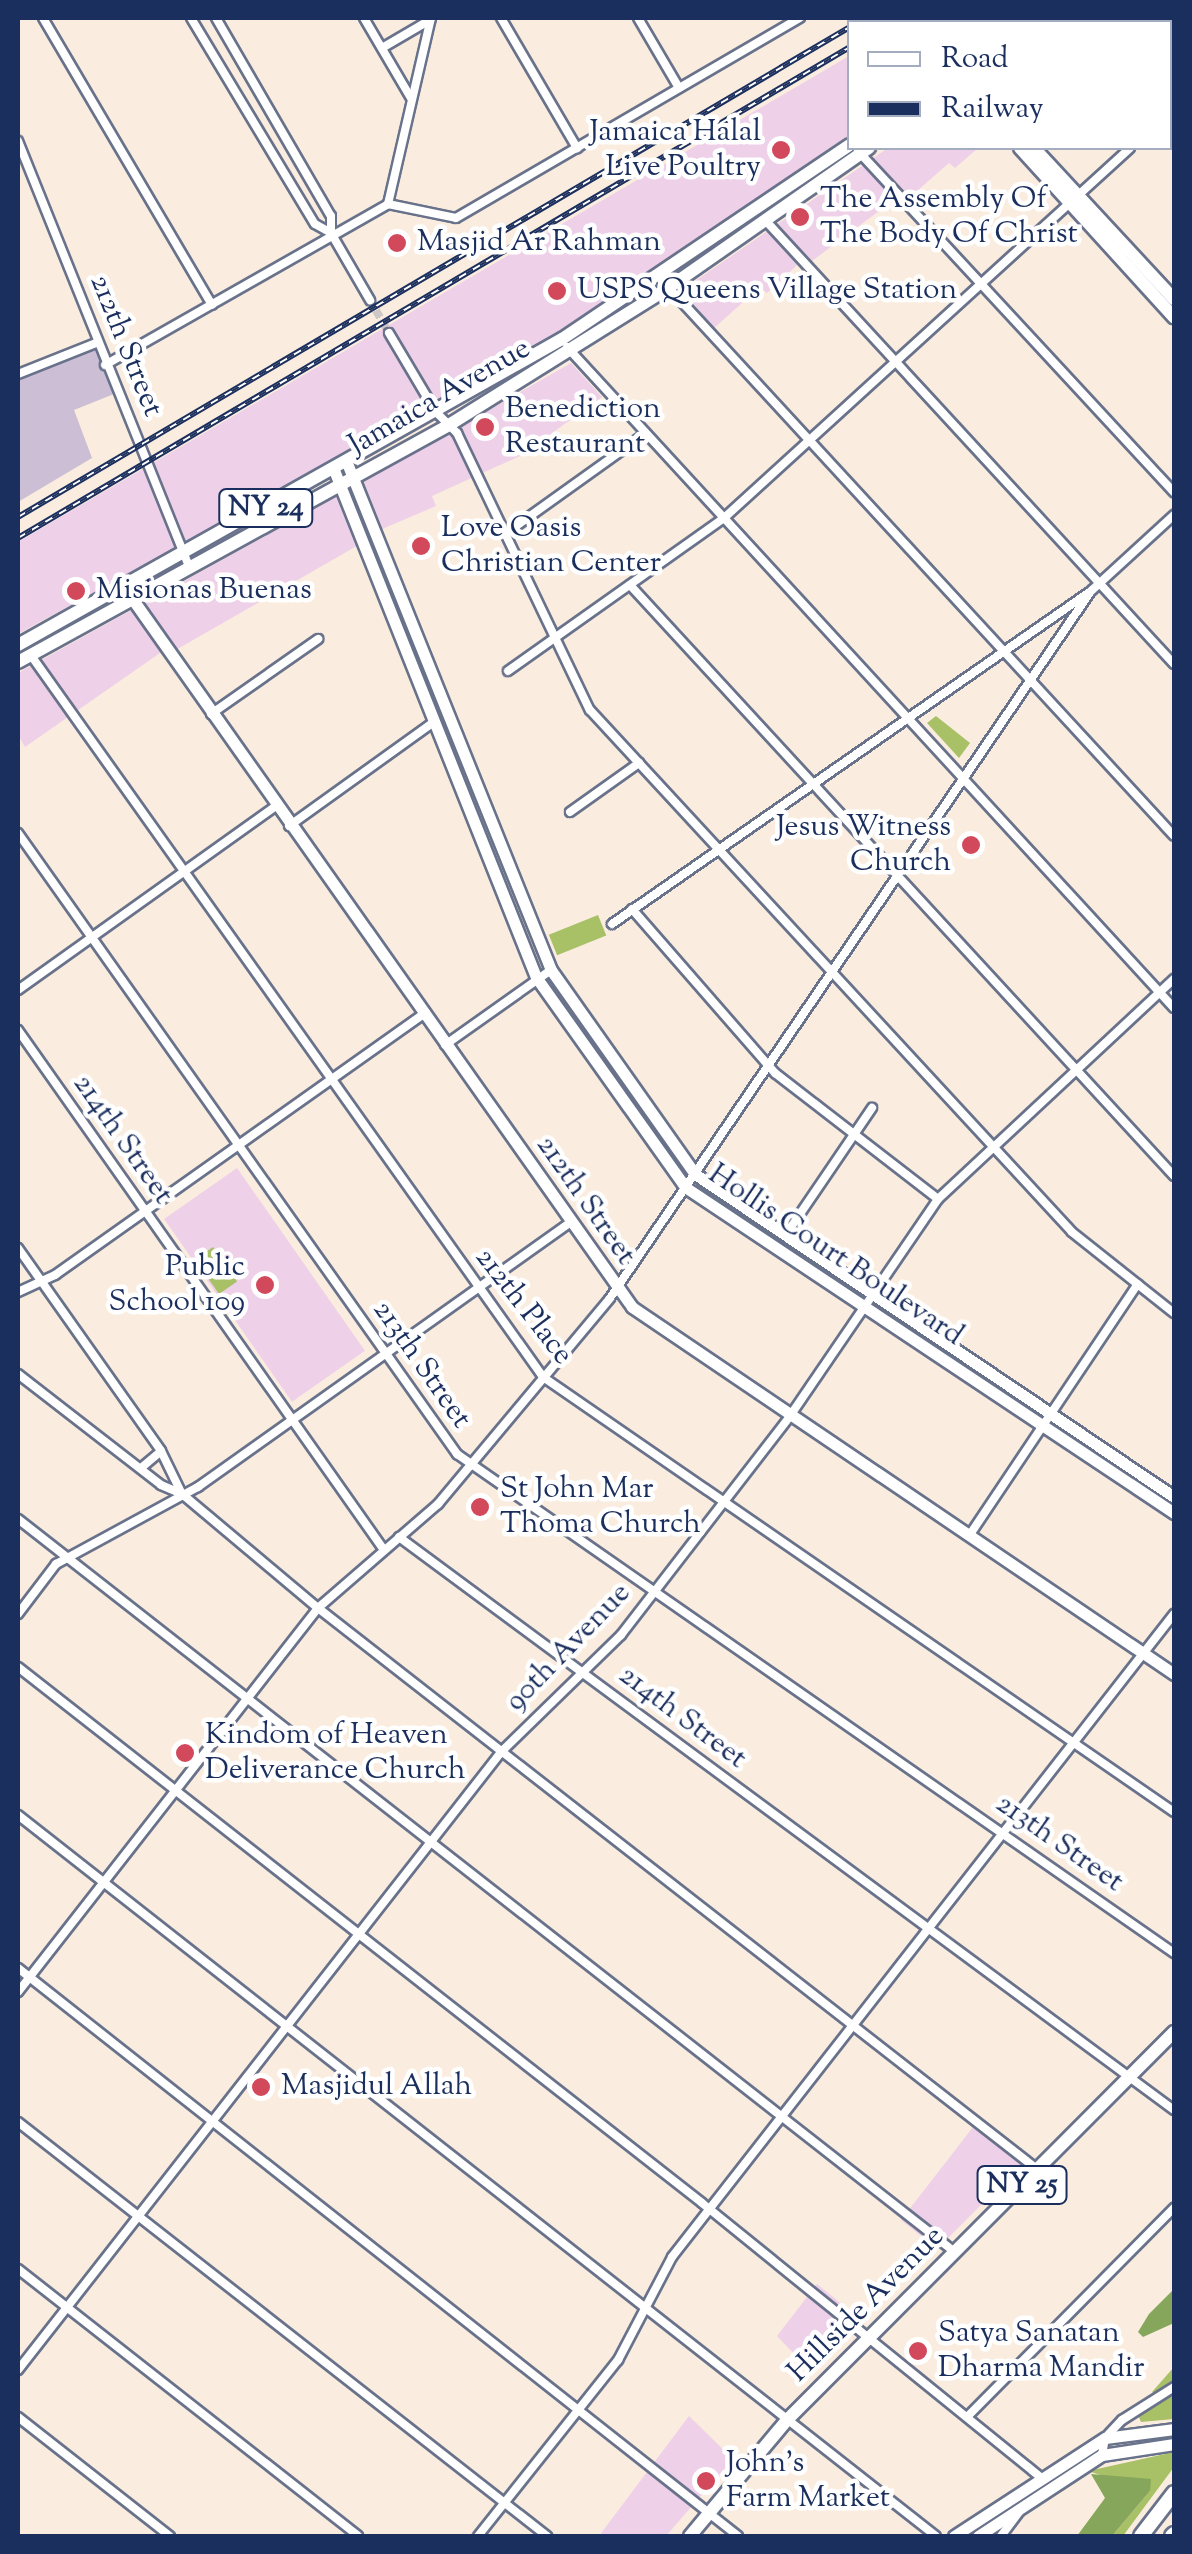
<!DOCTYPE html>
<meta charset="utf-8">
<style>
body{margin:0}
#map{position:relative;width:1192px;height:2554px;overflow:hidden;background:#faeddf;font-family:"Sorts Mill Goudy",serif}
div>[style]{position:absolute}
.built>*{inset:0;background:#eed0e8;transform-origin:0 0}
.industrial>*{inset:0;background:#ccbed4}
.green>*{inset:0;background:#a8c066;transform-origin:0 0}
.forest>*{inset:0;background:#86a65b}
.street-tunnel>*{height:8px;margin-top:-4px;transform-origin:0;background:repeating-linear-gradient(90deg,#cdc7c5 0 8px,transparent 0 12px)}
.roads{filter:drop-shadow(2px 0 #69728b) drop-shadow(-2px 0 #69728b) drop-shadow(0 2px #69728b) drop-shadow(0 -2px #69728b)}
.street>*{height:8px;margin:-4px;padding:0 4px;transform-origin:4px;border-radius:4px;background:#fff}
.secondary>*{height:11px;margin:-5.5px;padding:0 5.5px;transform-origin:5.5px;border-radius:5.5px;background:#fff}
.primary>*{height:12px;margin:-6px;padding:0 6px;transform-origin:6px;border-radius:6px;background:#fff}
.highway>*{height:14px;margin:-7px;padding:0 7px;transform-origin:7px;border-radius:7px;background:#fff}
.rail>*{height:6px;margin-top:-3px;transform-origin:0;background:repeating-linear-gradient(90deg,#fff 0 8px,#1b2f5e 0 16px);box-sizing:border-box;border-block:2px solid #1b2f5e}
.dots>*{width:28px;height:28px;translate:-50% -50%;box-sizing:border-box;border:5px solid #fff;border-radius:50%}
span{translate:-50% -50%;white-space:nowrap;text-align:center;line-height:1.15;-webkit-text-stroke:9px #fff;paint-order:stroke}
.shield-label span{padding:2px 8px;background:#fff;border:2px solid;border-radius:8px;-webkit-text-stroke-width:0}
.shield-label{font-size:28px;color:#1b2f5e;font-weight:700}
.poi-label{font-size:30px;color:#1b2f5e}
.right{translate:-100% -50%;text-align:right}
.left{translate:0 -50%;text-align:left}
.street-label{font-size:30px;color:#1b2f5e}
.frame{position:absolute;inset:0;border:20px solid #1b2f5e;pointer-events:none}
.legend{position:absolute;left:847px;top:20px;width:325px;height:130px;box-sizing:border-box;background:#fff;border:2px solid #a4acbf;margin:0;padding:12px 18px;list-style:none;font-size:30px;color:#1b2f5e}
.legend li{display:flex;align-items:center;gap:20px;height:50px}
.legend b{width:50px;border:2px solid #a4acbf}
</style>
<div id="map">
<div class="built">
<i style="clip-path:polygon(849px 56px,849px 135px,592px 312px,467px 388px,18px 634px,18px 542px)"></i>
<i style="clip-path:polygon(888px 148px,978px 148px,955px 168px,949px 163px,901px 205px,895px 199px,812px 261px,807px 256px,767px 293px,760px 287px,714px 328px,682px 290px)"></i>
<i style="clip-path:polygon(571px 363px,602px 397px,520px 456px,432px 496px,436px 506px,382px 529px,363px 482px)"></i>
<i style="clip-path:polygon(339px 495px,362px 543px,174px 651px,170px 646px,25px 747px,18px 735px,18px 673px)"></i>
<i style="left:237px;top:1168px;width:223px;height:89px;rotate:55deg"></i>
<i style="clip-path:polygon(980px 2118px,1030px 2156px,937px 2249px,901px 2220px)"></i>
<i style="clip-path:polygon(817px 2284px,864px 2322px,813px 2374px,777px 2336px)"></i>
<i style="clip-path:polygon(689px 2416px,733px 2459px,666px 2536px,599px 2536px)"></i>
</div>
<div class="industrial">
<i style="clip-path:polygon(93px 342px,114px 394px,74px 410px,92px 458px,18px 502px,18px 370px)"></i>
</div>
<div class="green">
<i style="clip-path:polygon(936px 716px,970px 743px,959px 758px,927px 723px)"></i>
<i style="left:598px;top:915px;width:22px;height:53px;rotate:68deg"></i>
<i style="left:213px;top:1247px;width:42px;height:22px;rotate:55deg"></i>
<i style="clip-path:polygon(1174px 2367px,1174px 2419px,1141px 2422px,1138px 2415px,1161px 2400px,1152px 2392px)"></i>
<i style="clip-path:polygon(1174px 2452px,1174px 2467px,1123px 2536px,1112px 2536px,1150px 2491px,1088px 2471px)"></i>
</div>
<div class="forest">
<i style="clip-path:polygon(1174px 2289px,1174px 2323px,1143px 2337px,1138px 2332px,1149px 2314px)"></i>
<i style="clip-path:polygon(1091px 2474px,1151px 2479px,1150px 2491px,1112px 2536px,1077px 2536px,1105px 2498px)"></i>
</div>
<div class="street-tunnel">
<i style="left:370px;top:300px;width:38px;rotate:60deg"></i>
</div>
<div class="roads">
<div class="street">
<i style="left:43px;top:18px;width:333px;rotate:59.5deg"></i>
<i style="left:191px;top:18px;width:240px;rotate:59deg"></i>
<i style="left:315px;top:224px;width:18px;rotate:29deg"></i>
<i style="left:331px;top:233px;width:78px;rotate:59.8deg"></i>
<i style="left:216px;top:18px;width:229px;rotate:59.9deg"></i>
<i style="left:331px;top:216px;width:17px;rotate:90deg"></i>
<i style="left:364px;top:18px;width:93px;rotate:59.6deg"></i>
<i style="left:501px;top:18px;width:151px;rotate:59.7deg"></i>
<i style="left:638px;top:18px;width:81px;rotate:59.6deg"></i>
<i style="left:382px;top:48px;width:56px;rotate:-30.3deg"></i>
<i style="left:1170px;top:111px;width:6px;rotate:-45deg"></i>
<i style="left:1170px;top:117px;width:6px;rotate:51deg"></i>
<i style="left:18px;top:141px;width:460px;rotate:68.1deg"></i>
<i style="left:858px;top:151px;width:465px;rotate:47.2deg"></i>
<i style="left:388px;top:204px;width:69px;rotate:11.6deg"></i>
<i style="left:456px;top:218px;width:398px;rotate:-30.2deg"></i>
<i style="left:766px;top:221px;width:602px;rotate:47.36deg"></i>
<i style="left:658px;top:276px;width:761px;rotate:47.34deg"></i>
<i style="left:389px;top:333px;width:92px;rotate:59.3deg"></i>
<i style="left:436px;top:412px;width:30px;rotate:45deg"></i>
<i style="left:457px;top:433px;width:307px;rotate:64.4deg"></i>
<i style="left:590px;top:710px;width:710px;rotate:47.28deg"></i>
<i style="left:1072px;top:1232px;width:130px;rotate:38.5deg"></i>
<i style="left:567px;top:347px;width:897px;rotate:47.44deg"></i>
<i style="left:105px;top:365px;width:326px;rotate:-29.6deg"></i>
<i style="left:388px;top:204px;width:191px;rotate:-77deg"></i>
<i style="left:18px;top:374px;width:84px;rotate:-21.7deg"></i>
<i style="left:505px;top:534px;width:173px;rotate:-35.6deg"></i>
<i style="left:630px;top:585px;width:803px;rotate:47.37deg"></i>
<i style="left:30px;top:654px;width:887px;rotate:54.64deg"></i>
<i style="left:543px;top:1377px;width:766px;rotate:34.58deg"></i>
<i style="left:508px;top:671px;width:265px;rotate:-35.3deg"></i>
<i style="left:724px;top:518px;width:549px;rotate:-42.34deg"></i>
<i style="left:211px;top:714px;width:131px;rotate:-35deg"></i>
<i style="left:570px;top:812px;width:85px;rotate:-35.4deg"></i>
<i style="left:289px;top:826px;width:180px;rotate:-35.7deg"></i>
<i style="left:18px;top:833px;width:761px;rotate:54.74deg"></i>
<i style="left:457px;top:1454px;width:874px;rotate:34.84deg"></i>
<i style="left:632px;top:909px;width:218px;rotate:48.9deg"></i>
<i style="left:775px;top:1073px;width:206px;rotate:37.7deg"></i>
<i style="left:612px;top:924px;width:583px;rotate:-34.81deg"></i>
<i style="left:1091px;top:591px;width:113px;rotate:-42.5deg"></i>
<i style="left:18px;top:990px;width:315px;rotate:-35.5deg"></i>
<i style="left:18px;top:1030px;width:636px;rotate:54.86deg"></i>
<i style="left:445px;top:1045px;width:130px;rotate:-35.3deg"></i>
<i style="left:785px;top:1236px;width:155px;rotate:-55.8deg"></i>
<i style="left:18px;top:1248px;width:248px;rotate:54.8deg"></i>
<i style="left:161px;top:1451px;width:48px;rotate:64deg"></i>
<i style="left:18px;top:1292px;width:41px;rotate:-24.7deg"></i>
<i style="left:55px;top:1275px;width:451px;rotate:-35.3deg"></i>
<i style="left:18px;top:1374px;width:181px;rotate:37.8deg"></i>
<i style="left:161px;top:1485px;width:23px;rotate:23deg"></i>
<i style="left:182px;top:1494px;width:177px;rotate:40deg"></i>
<i style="left:318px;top:1608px;width:913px;rotate:37.97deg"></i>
<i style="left:141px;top:1468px;width:26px;rotate:-40deg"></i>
<i style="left:18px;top:1519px;width:1190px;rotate:38.04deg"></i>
<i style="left:969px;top:1536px;width:303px;rotate:-56.2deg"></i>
<i style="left:399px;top:1537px;width:964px;rotate:36.48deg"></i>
<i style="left:18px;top:1614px;width:63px;rotate:-52.8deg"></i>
<i style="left:56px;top:1564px;width:162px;rotate:-28.5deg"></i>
<i style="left:198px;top:1487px;width:456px;rotate:-35.4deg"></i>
<i style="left:18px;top:1667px;width:869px;rotate:38.08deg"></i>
<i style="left:702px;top:2203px;width:439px;rotate:39deg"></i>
<i style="left:18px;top:1815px;width:1167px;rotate:38.15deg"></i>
<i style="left:18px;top:1968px;width:917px;rotate:38.27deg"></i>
<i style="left:18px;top:1992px;width:487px;rotate:-52deg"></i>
<i style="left:318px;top:1608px;width:159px;rotate:-40.9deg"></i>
<i style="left:438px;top:1504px;width:268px;rotate:-50.1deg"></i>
<i style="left:610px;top:1298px;width:855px;rotate:-55.77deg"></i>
<i style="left:18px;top:2122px;width:672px;rotate:38.05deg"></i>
<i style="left:18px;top:2269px;width:432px;rotate:38.1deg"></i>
<i style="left:18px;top:2370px;width:786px;rotate:-51.98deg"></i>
<i style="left:502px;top:1751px;width:166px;rotate:-44.3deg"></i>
<i style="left:621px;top:1635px;width:277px;rotate:-52.3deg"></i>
<i style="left:790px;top:1416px;width:263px;rotate:-55.7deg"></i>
<i style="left:938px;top:1199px;width:323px;rotate:-43deg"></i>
<i style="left:968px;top:2416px;width:293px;rotate:-45.3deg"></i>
<i style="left:18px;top:2417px;width:193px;rotate:38.1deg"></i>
<i style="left:1102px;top:2455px;width:17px;rotate:-80deg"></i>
<i style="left:1105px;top:2438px;width:25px;rotate:-47deg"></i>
<i style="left:1122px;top:2420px;width:62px;rotate:-32.4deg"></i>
<i style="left:478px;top:2536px;width:225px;rotate:-51.5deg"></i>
<i style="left:618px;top:2360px;width:116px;rotate:-62.3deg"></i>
<i style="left:672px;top:2257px;width:816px;rotate:-52.02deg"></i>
<i style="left:1001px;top:2536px;width:30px;rotate:-53deg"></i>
</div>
<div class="secondary">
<i style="left:347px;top:463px;width:547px;rotate:68.08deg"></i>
<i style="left:551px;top:970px;width:250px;rotate:54.8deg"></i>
<i style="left:695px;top:1174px;width:578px;rotate:33.99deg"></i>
<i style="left:334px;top:470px;width:546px;rotate:68.28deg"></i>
<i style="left:536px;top:977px;width:257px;rotate:54.6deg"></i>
<i style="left:685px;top:1187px;width:588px;rotate:33.69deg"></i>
<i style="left:124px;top:587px;width:881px;rotate:54.79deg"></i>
<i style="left:632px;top:1307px;width:655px;rotate:34.1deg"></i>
<i style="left:954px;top:2536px;width:180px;rotate:-33deg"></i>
<i style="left:1105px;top:2438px;width:70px;rotate:-7.4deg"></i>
<i style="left:978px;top:2536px;width:148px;rotate:-33.2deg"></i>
<i style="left:1102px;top:2455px;width:73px;rotate:-8.7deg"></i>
</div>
<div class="primary">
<i style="left:911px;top:18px;width:5px;rotate:53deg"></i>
<i style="left:1057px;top:22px;width:10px;rotate:-24deg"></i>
<i style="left:1081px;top:22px;width:11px;rotate:-22deg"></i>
<i style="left:1020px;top:148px;width:229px;rotate:47.7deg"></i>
<i style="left:1034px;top:148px;width:206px;rotate:47.2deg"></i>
<i style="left:18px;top:645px;width:624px;rotate:-29.36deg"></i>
<i style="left:562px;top:339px;width:347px;rotate:-34deg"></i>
<i style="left:18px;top:662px;width:492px;rotate:-28.8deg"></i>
<i style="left:449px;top:425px;width:258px;rotate:-32deg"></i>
<i style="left:668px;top:288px;width:245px;rotate:-34.9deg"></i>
<i style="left:690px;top:2536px;width:153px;rotate:-50.1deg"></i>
<i style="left:788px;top:2419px;width:547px;rotate:-45.07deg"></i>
</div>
<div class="highway">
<i style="left:1141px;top:2536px;width:54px;rotate:-52.5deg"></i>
<i style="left:1172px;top:2536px;width:3px;rotate:-45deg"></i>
</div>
</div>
<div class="rail">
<i style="left:868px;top:22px;width:9px;rotate:-27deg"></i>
<i style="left:891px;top:22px;width:10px;rotate:-24deg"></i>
<i style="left:18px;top:517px;width:966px;rotate:-30.5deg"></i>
<i style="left:18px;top:538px;width:966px;rotate:-30.55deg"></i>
</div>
<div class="dots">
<i style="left:781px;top:150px;background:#d1495b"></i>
<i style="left:800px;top:217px;background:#d1495b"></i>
<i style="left:397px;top:243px;background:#d1495b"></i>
<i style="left:557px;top:291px;background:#d1495b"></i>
<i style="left:485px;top:427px;background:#d1495b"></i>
<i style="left:421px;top:546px;background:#d1495b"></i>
<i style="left:76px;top:591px;background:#d1495b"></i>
<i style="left:971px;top:845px;background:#d1495b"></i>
<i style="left:265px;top:1285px;background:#d1495b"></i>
<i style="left:480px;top:1507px;background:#d1495b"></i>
<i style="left:185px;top:1753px;background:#d1495b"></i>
<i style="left:261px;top:2087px;background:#d1495b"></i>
<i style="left:918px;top:2351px;background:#d1495b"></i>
<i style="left:706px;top:2481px;background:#d1495b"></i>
</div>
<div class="shield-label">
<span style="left:266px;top:508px">NY 24</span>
<span style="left:1022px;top:2185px">NY 25</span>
</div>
<div class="poi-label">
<span class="right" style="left:761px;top:150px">Jamaica Halal<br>Live Poultry</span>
<span class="left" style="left:820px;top:217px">The Assembly Of<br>The Body Of Christ</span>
<span class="left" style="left:417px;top:243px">Masjid Ar Rahman</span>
<span class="left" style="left:577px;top:291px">USPS Queens Village Station</span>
<span class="left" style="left:505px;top:427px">Benediction<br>Restaurant</span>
<span class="left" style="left:441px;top:546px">Love Oasis<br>Christian Center</span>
<span class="left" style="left:96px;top:591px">Misionas Buenas</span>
<span class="right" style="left:951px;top:845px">Jesus Witness<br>Church</span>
<span class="right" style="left:245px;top:1285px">Public<br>School 109</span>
<span class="left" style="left:500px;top:1507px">St John Mar<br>Thoma Church</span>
<span class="left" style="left:205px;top:1753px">Kindom of Heaven<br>Deliverance Church</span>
<span class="left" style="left:281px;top:2087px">Masjidul Allah</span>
<span class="left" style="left:938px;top:2351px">Satya Sanatan<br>Dharma Mandir</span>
<span class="left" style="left:726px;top:2481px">John’s<br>Farm Market</span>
</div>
<div class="street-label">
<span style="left:125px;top:346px;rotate:68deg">212th Street</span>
<span style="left:440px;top:398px;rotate:-30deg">Jamaica Avenue</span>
<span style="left:122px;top:1140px;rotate:55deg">214th Street</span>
<span style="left:585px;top:1201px;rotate:55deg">212th Street</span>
<span style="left:835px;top:1256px;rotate:34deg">Hollis Court Boulevard</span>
<span style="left:523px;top:1307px;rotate:52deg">212th Place</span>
<span style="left:421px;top:1365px;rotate:55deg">213th Street</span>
<span style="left:569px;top:1648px;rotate:-46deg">90th Avenue</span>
<span style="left:682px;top:1718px;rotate:37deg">214th Street</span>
<span style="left:1059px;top:1844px;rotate:35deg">213th Street</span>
<span style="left:867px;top:2305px;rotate:-45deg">Hillside Avenue</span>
</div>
<div class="frame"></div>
<ul class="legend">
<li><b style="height:12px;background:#fff"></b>Road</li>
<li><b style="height:12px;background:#1b2f5e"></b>Railway</li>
</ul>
</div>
